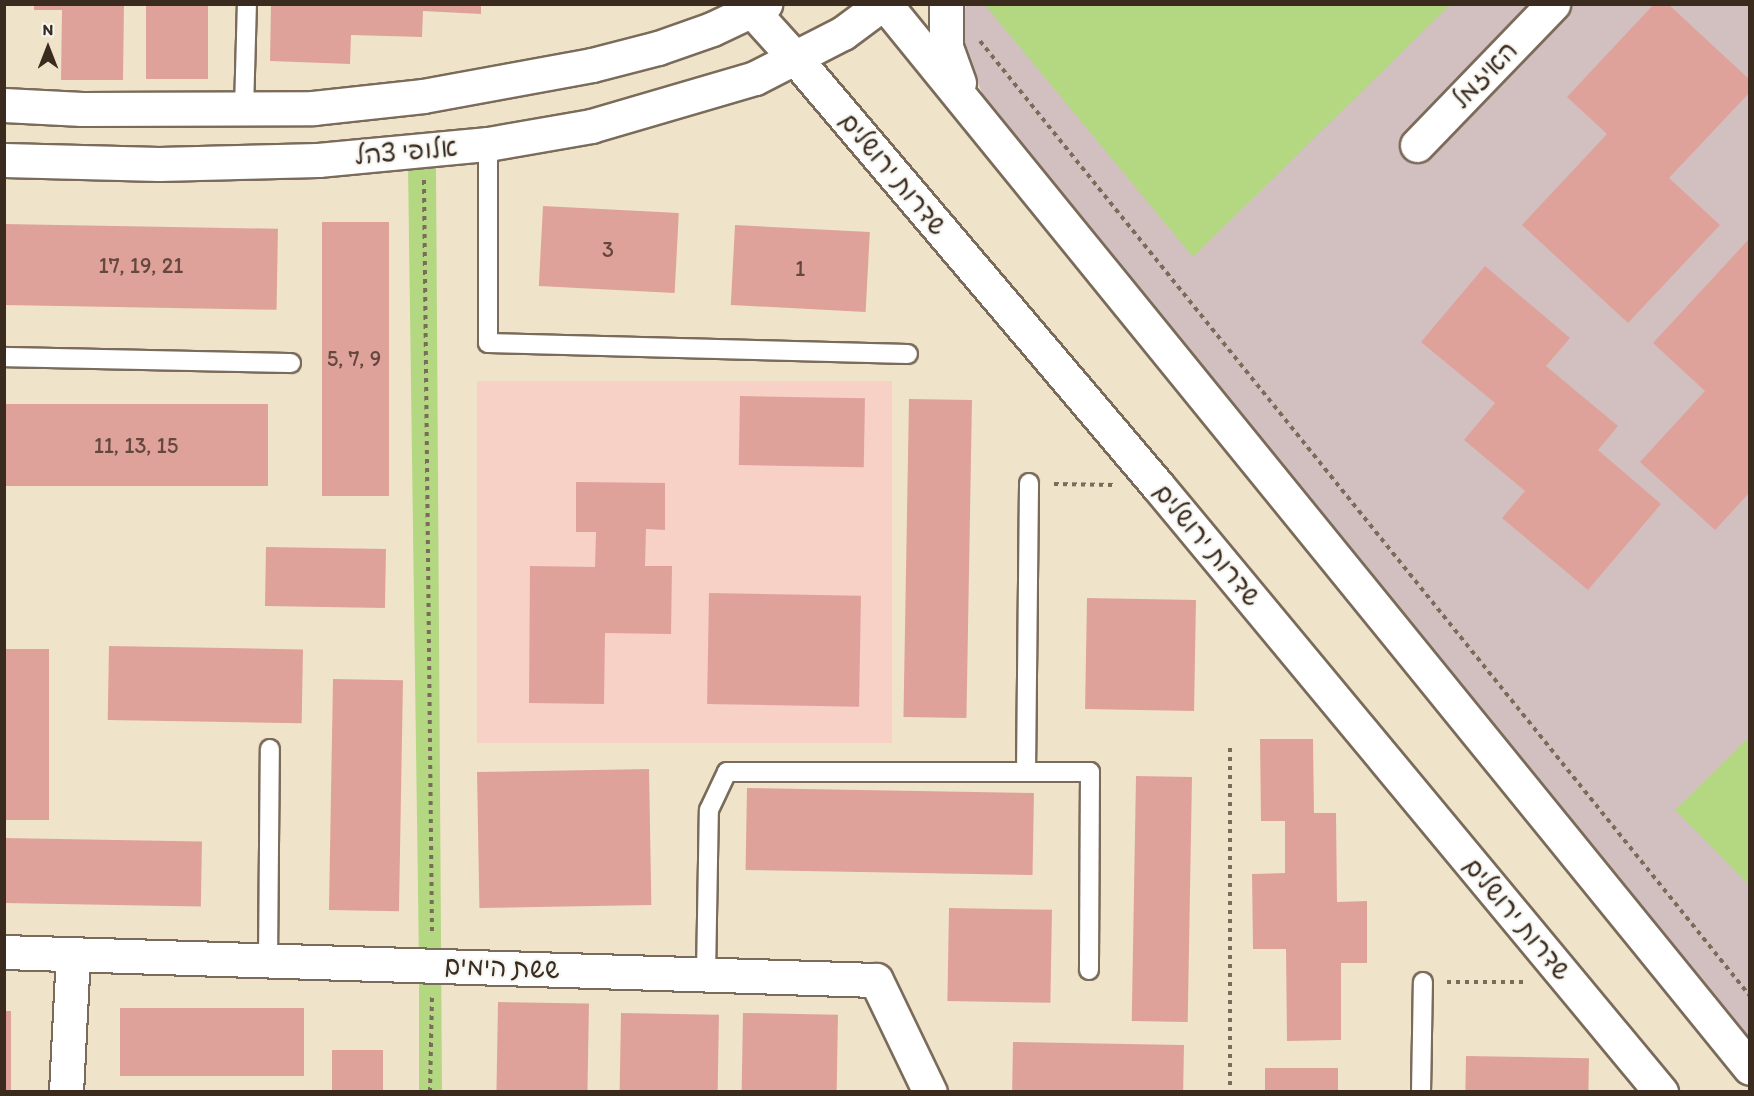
<!DOCTYPE html>
<meta charset="utf-8">
<style>
body{margin:0}
#map{position:relative;width:1754px;height:1096px;overflow:hidden;background:#efe4ca;font-family:Itim,"Playpen Sans Hebrew",sans-serif}
div>[style]{position:absolute}
.built>*{inset:0;background:#f7d1c6;transform-origin:0 0}
.industrial>*{inset:0;background:#d2bfbf}
.green>*{inset:0;background:#b3d881}
.building>*{inset:0;background:#dfa29b;transform-origin:0 0}
.path>*{height:4px;margin-top:-2px;transform-origin:0;background:repeating-linear-gradient(90deg,#7a6b5a 0 4.5px,transparent 0 9px)}
.roads{filter:drop-shadow(2px 0 #7a6b5a) drop-shadow(-2px 0 #7a6b5a) drop-shadow(0 2px #7a6b5a) drop-shadow(0 -2px #7a6b5a)}
.service>*{height:18px;margin:-9px;padding:0 9px;transform-origin:9px;border-radius:9px;background:#fff}
.minor>*{height:33px;margin:-16.5px;padding:0 16.5px;transform-origin:16.5px;border-radius:16.5px;background:#fff}
.secondary>*{height:33px;margin:-16.5px;padding:0 16.5px;transform-origin:16.5px;border-radius:16.5px;background:#fff}
span{translate:-50% -50%;white-space:nowrap;text-align:center;line-height:1.15;-webkit-text-stroke:4.5px #f6f6f2;paint-order:stroke}
.number-label{font-size:22px;color:#64483d}
.number-label span{-webkit-text-stroke-width:0}
.street-label{font-size:26px;color:#3b2a1e}
.frame{position:absolute;inset:0;border:6px solid #3b2a1e;pointer-events:none}
.north{position:absolute;left:18px;top:18px;width:60px;height:60px;-webkit-text-stroke:4px #f6f6f2;paint-order:stroke;rotate:0deg;font-size:16px;font-weight:700;line-height:24px;text-align:center;color:#3b2a1e}
.north::after{content:'';display:block;margin:auto;width:21px;height:27px;background:#3b2a1e;clip-path:polygon(50% 0,100% 100%,50% 72%,0 100%)}
</style>
<div id="map">
<div class="built">
<i style="left:477px;top:381px;width:415px;height:362px"></i>
</div>
<div class="industrial">
<i style="clip-path:polygon(966px 4px,1749px 5px,1749px 1041px,983px 95px,968px 60px,962px 28px)"></i>
</div>
<div class="green">
<i style="clip-path:polygon(985px 5px,985px 4px,1450px 5px,1193px 257px)"></i>
<i style="clip-path:polygon(408px 166px,436px 168px,442px 1092px,419px 1091px,419px 965px)"></i>
<i style="clip-path:polygon(1749px 737px,1749px 885px,1675px 810px)"></i>
</div>
<div class="building">
<i style="clip-path:polygon(34px 4px,124px 4px,123px 80px,61px 80px,62px 10px,34px 10px)"></i>
<i style="left:146px;top:4px;width:62px;height:75px"></i>
<i style="clip-path:polygon(271px 4px,335px 6px,481px 4px,481px 14px,423px 11px,422px 37px,351px 35px,350px 64px,270px 61px)"></i>
<i style="clip-path:polygon(1654px 4px,1668px 4px,1750px 80px,1750px 92px,1669px 178px,1720px 225px,1628px 323px,1522px 225px,1607px 134px,1567px 97px)"></i>
<i style="left:543px;top:206px;width:136px;height:80px;rotate:3deg"></i>
<i style="left:322px;top:222px;width:67px;height:274px"></i>
<i style="left:4px;top:224px;width:274px;height:81px;rotate:1deg"></i>
<i style="left:735px;top:225px;width:135px;height:80px;rotate:3deg"></i>
<i style="clip-path:polygon(1750px 238px,1750px 492px,1715px 530px,1640px 462px,1705px 391px,1653px 343px)"></i>
<i style="clip-path:polygon(1485px 266px,1570px 338px,1546px 366px,1618px 426px,1598px 450px,1661px 504px,1588px 590px,1502px 518px,1525px 491px,1464px 440px,1495px 403px,1421px 342px)"></i>
<i style="left:740px;top:396px;width:125px;height:69px;rotate:1deg"></i>
<i style="left:909px;top:399px;width:63px;height:318px;rotate:1deg"></i>
<i style="left:4px;top:404px;width:264px;height:82px"></i>
<i style="clip-path:polygon(576px 482px,665px 483px,665px 530px,646px 529px,645px 566px,672px 566px,671px 634px,605px 633px,604px 704px,529px 703px,530px 566px,595px 567px,596px 532px,576px 532px)"></i>
<i style="left:266px;top:547px;width:120px;height:59px;rotate:1deg"></i>
<i style="left:709px;top:593px;width:152px;height:111px;rotate:1deg"></i>
<i style="left:1087px;top:598px;width:109px;height:111px;rotate:1deg"></i>
<i style="left:109px;top:646px;width:194px;height:74px;rotate:1deg"></i>
<i style="left:4px;top:649px;width:45px;height:171px"></i>
<i style="left:333px;top:679px;width:70px;height:231px;rotate:1deg"></i>
<i style="clip-path:polygon(1260px 739px,1313px 739px,1314px 813px,1336px 813px,1337px 902px,1367px 901px,1367px 963px,1341px 963px,1341px 1040px,1287px 1041px,1286px 949px,1253px 949px,1252px 874px,1285px 873px,1285px 821px,1261px 821px)"></i>
<i style="left:649px;top:769px;width:136px;height:172px;rotate:89deg"></i>
<i style="left:1136px;top:776px;width:56px;height:245px;rotate:1deg"></i>
<i style="left:747px;top:788px;width:287px;height:82px;rotate:1deg"></i>
<i style="left:4px;top:838px;width:198px;height:65px;rotate:1deg"></i>
<i style="left:949px;top:908px;width:103px;height:93px;rotate:1deg"></i>
<i style="left:498px;top:1002px;width:91px;height:90px;rotate:1deg"></i>
<i style="left:120px;top:1008px;width:184px;height:68px"></i>
<i style="left:5px;top:1011px;width:6px;height:81px"></i>
<i style="left:621px;top:1013px;width:98px;height:79px;rotate:1deg"></i>
<i style="left:743px;top:1013px;width:95px;height:79px;rotate:1deg"></i>
<i style="left:1013px;top:1042px;width:171px;height:50px;rotate:1deg"></i>
<i style="left:332px;top:1050px;width:51px;height:42px"></i>
<i style="left:1466px;top:1056px;width:123px;height:36px;rotate:1deg"></i>
<i style="left:1265px;top:1068px;width:73px;height:24px"></i>
</div>
<div class="path">
<i style="left:980px;top:41px;width:1227px;rotate:51.12deg"></i>
<i style="left:424px;top:180px;width:755px;rotate:89.39deg"></i>
<i style="left:1054px;top:484px;width:61px;rotate:0.9deg"></i>
<i style="left:1230px;top:748px;width:344px;rotate:90deg"></i>
<i style="left:1447px;top:982px;width:80px"></i>
<i style="left:430px;top:1092px;width:96px;rotate:-88.8deg"></i>
</div>
<div class="roads">
<div class="service">
<i style="left:244px;top:109px;width:105px;rotate:-88.4deg"></i>
<i style="left:488px;top:144px;width:199px;rotate:90deg"></i>
<i style="left:488px;top:343px;width:420px;rotate:1.5deg"></i>
<i style="left:4px;top:357px;width:287px;rotate:1.2deg"></i>
<i style="left:1026px;top:772px;width:289px;rotate:-89.4deg"></i>
<i style="left:268px;top:961px;width:212px;rotate:-89.5deg"></i>
<i style="left:706px;top:975px;width:165px;rotate:-89deg"></i>
<i style="left:709px;top:810px;width:42px;rotate:-64.7deg"></i>
<i style="left:727px;top:772px;width:363px"></i>
<i style="left:1090px;top:772px;width:198px;rotate:90.3deg"></i>
<i style="left:1421px;top:1092px;width:110px;rotate:-89deg"></i>
</div>
<div class="minor">
<i style="left:1417px;top:145px;width:196px;rotate:-46deg"></i>
<i style="left:4px;top:952px;width:872px;rotate:1.84deg"></i>
<i style="left:876px;top:980px;width:124px;rotate:64.3deg"></i>
<i style="left:66px;top:1092px;width:138px;rotate:-87.1deg"></i>
</div>
<div class="secondary">
<i style="left:746px;top:4px;width:73px;rotate:47.8deg"></i>
<i style="left:795px;top:58px;width:561px;rotate:49.7deg"></i>
<i style="left:1158px;top:486px;width:788px;rotate:50.31deg"></i>
<i style="left:885px;top:4px;width:1371px;rotate:50.89deg"></i>
<i style="left:946px;top:4px;width:43px;rotate:90deg"></i>
<i style="left:946px;top:47px;width:38px;rotate:70deg"></i>
<i style="left:4px;top:105px;width:78px;rotate:2.9deg"></i>
<i style="left:82px;top:109px;width:231px;rotate:-0.2deg"></i>
<i style="left:313px;top:108px;width:111px;rotate:-6.2deg"></i>
<i style="left:423px;top:96px;width:172px;rotate:-10.4deg"></i>
<i style="left:592px;top:65px;width:68px;rotate:-14.4deg"></i>
<i style="left:658px;top:48px;width:57px;rotate:-19.4deg"></i>
<i style="left:712px;top:29px;width:59px;rotate:-25.3deg"></i>
<i style="left:4px;top:160px;width:155px;rotate:1.5deg"></i>
<i style="left:159px;top:164px;width:159px;rotate:-1.4deg"></i>
<i style="left:318px;top:160px;width:171px;rotate:-5.4deg"></i>
<i style="left:488px;top:144px;width:105px;rotate:-9.9deg"></i>
<i style="left:591px;top:126px;width:171px;rotate:-16.3deg"></i>
<i style="left:755px;top:78px;width:99px;rotate:-27.1deg"></i>
<i style="left:843px;top:33px;width:49px;rotate:-36.6deg"></i>
</div>
</div>
<div class="number-label">
<span style="left:608px;top:250px">3</span>
<span style="left:141px;top:266px">17, 19, 21</span>
<span style="left:800px;top:269px">1</span>
<span style="left:354px;top:359px">5, 7, 9</span>
<span style="left:136px;top:446px">11, 13, 15</span>
</div>
<div class="street-label">
<span style="left:1485px;top:75px;rotate:-46deg">האיזמל</span>
<span style="left:406px;top:152px;rotate:-5deg">אלופי צהל</span>
<span style="left:893px;top:174px;rotate:50deg">שדרות ירושלים</span>
<span style="left:1207px;top:545px;rotate:50deg">שדרות ירושלים</span>
<span style="left:1517px;top:919px;rotate:50deg">שדרות ירושלים</span>
<span style="left:502px;top:968px;rotate:2deg">ששת הימים</span>
</div>
<div class="frame"></div>
<div class="north">N</div>
</div>
